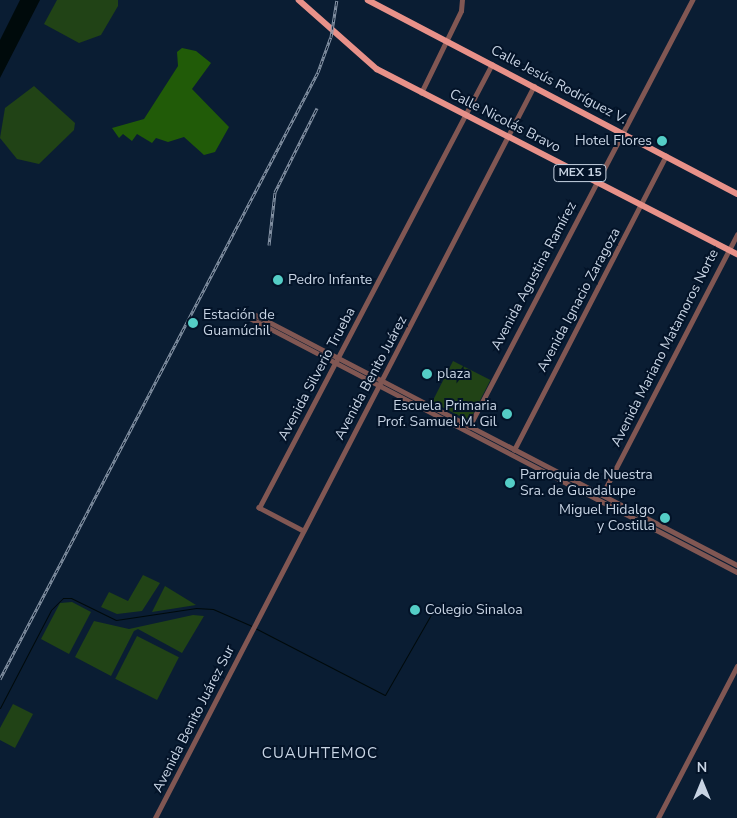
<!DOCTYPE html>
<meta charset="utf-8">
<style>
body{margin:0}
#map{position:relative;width:737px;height:818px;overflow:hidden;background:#0a1d33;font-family:"Nunito Sans",sans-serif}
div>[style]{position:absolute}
.green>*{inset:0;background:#214316;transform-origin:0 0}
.forest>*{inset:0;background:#215b08}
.water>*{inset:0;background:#000a0b}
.stream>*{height:1px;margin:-0.5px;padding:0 0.5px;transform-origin:0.5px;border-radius:0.5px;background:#000a0b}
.minor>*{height:4.5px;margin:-2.25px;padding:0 2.25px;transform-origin:2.25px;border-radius:2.25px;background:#815753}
.major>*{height:5.5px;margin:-2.75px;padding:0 2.75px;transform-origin:2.75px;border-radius:2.75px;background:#e89189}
.rail>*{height:3px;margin-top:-1.5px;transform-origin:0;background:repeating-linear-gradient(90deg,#031328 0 4px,#8896a8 0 8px);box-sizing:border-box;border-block:1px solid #8896a8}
.dots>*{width:14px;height:14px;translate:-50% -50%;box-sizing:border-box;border:2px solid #031328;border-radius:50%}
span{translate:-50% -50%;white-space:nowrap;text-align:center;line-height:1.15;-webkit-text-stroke:4px #031328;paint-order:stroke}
.shield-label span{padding:1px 4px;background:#031328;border:1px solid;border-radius:4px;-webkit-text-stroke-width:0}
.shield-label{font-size:12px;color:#c8d4e4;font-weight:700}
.street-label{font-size:14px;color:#c8d4e4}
.poi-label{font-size:14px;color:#c8d4e4}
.right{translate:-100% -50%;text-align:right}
.left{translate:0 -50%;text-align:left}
.neighbourhood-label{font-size:15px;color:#c8d4e4;letter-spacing:1px}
.north{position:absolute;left:677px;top:758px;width:50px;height:50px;-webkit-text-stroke:4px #031328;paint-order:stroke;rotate:0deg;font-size:14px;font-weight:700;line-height:20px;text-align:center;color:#c8d4e4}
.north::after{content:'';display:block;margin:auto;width:18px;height:22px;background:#c8d4e4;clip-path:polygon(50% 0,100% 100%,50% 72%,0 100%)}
</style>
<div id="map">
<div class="green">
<i style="clip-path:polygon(57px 0,118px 0,118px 6px,101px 35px,79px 43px,44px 24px)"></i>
<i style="clip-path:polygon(34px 86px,75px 123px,74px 130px,39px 164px,17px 159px,0 138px,5px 108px)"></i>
<i style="left:453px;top:361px;width:42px;height:46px;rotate:27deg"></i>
<i style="clip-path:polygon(143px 575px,160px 583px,142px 611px,117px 614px,101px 607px,109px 592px,128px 601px)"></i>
<i style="clip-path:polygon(165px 586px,196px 605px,152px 612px)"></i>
<i style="clip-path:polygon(72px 602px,91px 612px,69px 654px,41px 639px,60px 603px)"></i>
<i style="clip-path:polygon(193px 615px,204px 616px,182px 653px,138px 629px,134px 631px,111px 676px,75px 657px,94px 621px,129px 629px)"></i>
<i style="left:137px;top:636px;width:47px;height:48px;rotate:27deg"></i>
<i style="clip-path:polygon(13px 704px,33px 714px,15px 748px,0 740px,0 728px)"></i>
</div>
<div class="forest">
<i style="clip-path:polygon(182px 48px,196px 51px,211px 63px,192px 89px,229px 127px,215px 152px,204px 155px,184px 137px,168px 142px,156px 138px,152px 143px,137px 134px,132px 141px,123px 134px,119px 138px,112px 128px,144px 119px,178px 66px,177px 52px)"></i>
</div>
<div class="water">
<i style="clip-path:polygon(20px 0,40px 0,0 78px,0 40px)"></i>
</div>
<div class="stream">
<i style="left:255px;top:628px;width:146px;rotate:27.3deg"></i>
<i style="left:385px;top:695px;width:103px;rotate:-60.2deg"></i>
<i style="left:0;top:708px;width:110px;rotate:-62.5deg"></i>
<i style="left:51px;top:610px;width:17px;rotate:-45deg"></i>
<i style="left:63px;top:598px;width:8px"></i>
<i style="left:71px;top:598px;width:50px;rotate:26.1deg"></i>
<i style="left:116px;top:620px;width:81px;rotate:-8.5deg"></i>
<i style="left:196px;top:608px;width:17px;rotate:3deg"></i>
<i style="left:213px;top:609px;width:43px;rotate:23.6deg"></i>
</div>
<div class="minor">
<i style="left:421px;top:93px;width:91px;rotate:-64deg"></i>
<i style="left:461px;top:11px;width:11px;rotate:-85deg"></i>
<i style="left:250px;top:312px;width:549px;rotate:27.45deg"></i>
<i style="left:248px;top:317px;width:551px;rotate:27.54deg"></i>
<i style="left:469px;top:427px;width:482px;rotate:-62.4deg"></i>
<i style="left:514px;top:450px;width:331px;rotate:-62.7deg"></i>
<i style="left:602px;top:495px;width:293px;rotate:-62.6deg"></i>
<i style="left:303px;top:531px;width:50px;rotate:-152.4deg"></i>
<i style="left:259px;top:508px;width:501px;rotate:-62.31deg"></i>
<i style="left:155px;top:818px;width:824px;rotate:-62.63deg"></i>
<i style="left:658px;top:818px;width:171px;rotate:-62.5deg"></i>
</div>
<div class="major">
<i style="left:299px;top:0;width:104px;rotate:41.5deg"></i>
<i style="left:377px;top:69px;width:405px;rotate:27.2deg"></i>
<i style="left:368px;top:0;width:417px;rotate:27.7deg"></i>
</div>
<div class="rail">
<i style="left:269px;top:245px;width:53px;rotate:-83.5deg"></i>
<i style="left:275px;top:192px;width:94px;rotate:-63.4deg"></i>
<i style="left:0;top:679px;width:685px;rotate:-62.35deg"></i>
<i style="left:318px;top:72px;width:37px;rotate:-70deg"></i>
<i style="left:331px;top:37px;width:37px;rotate:-81deg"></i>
</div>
<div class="dots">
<i style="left:662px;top:141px;background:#54cdc6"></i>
<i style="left:278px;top:280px;background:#54cdc6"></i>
<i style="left:193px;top:323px;background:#54cdc6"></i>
<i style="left:427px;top:374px;background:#54cdc6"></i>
<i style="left:507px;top:414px;background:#54cdc6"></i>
<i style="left:510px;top:483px;background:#54cdc6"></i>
<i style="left:665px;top:518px;background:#54cdc6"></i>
<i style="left:415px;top:610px;background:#54cdc6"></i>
</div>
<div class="shield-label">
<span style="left:580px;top:173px">MEX 15</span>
</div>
<div class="street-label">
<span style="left:559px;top:85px;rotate:28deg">Calle Jesús Rodríguez V.</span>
<span style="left:505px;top:121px;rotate:27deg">Calle Nicolás Bravo</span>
<span style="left:534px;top:276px;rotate:-62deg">Avenida Agustina Ramírez</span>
<span style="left:579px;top:300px;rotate:-62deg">Avenida Ignacio Zaragoza</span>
<span style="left:665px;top:348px;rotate:-63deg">Avenida Mariano Matamoros Norte</span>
<span style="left:317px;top:374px;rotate:-62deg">Avenida Silverio Trueba</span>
<span style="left:371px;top:378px;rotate:-62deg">Avenida Benito Juárez</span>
<span style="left:194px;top:719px;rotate:-63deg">Avenida Benito Juárez Sur</span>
</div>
<div class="poi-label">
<span class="right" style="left:652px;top:141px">Hotel Flores</span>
<span class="left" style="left:288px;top:280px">Pedro Infante</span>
<span class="left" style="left:203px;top:323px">Estación de<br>Guamúchil</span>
<span class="left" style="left:437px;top:374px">plaza</span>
<span class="right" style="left:497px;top:414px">Escuela Primaria<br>Prof. Samuel M. Gil</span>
<span class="left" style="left:520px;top:483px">Parroquia de Nuestra<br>Sra. de Guadalupe</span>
<span class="right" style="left:655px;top:518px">Miguel Hidalgo<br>y Costilla</span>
<span class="left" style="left:425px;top:610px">Colegio Sinaloa</span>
</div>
<div class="neighbourhood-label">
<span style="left:320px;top:754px">CUAUHTEMOC</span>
</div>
<div class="north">N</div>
</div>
